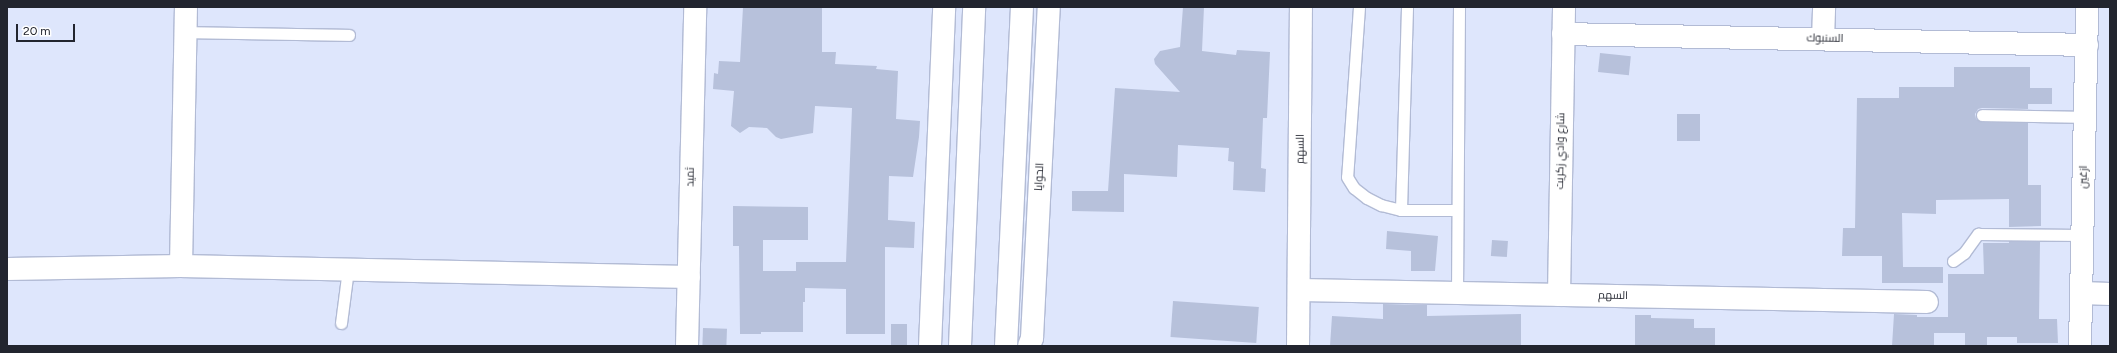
<!DOCTYPE html>
<meta charset="utf-8">
<style>
body{margin:0}
#map{position:relative;width:2117px;height:353px;overflow:hidden;background:#dee6fc;font-family:Figtree,Cairo,sans-serif}
div>[style]{position:absolute}
.building>*{inset:0;background:#b7c1db;transform-origin:0 0}
.roads{filter:drop-shadow(1px 0 #b2bbd5) drop-shadow(-1px 0 #b2bbd5) drop-shadow(0 1px #b2bbd5) drop-shadow(0 -1px #b2bbd5)}
.lane>*{height:11px;margin:-5.5px;padding:0 5.5px;transform-origin:5.5px;border-radius:5.5px;background:#fff}
.street>*{height:22px;margin:-11px;padding:0 11px;transform-origin:11px;border-radius:11px;background:#fff}
span{translate:-50% -50%;white-space:nowrap;text-align:center;line-height:1.15;-webkit-text-stroke:3.5px #fff;paint-order:stroke}
.street-label{font-size:11px;color:#22252f}
.frame{position:absolute;inset:0;border:8px solid #22252f;pointer-events:none}
.scale{position:absolute;left:16px;top:24px;width:59px;height:18px;box-sizing:border-box;border:2px solid #22252f;border-top:0;padding-left:5px;font-size:12px;line-height:14px;white-space:nowrap;color:#22252f;-webkit-text-stroke:3px #fff;paint-order:stroke}
</style>
<div id="map">
<div class="building">
<i style="clip-path:polygon(743px 7px,822px 7px,822px 52px,836px 52px,835px 64px,877px 66px,876px 69px,898px 71px,896px 119px,920px 121px,919px 137px,913px 177px,889px 176px,888px 220px,915px 222px,914px 248px,885px 247px,885px 334px,846px 334px,846px 289px,805px 288px,805px 302px,803px 302px,803px 332px,761px 332px,761px 334px,740px 334px,739px 246px,733px 246px,733px 206px,808px 207px,808px 240px,763px 240px,763px 271px,796px 271px,796px 262px,846px 262px,852px 108px,815px 106px,813px 133px,781px 139px,776px 137px,767px 128px,749px 127px,740px 133px,731px 126px,734px 91px,713px 89px,714px 73px,718px 74px,719px 61px,740px 62px)"></i>
<i style="clip-path:polygon(1183px 7px,1204px 7px,1202px 51px,1236px 55px,1237px 50px,1270px 52px,1267px 118px,1263px 118px,1261px 168px,1266px 169px,1265px 192px,1233px 190px,1234px 162px,1228px 161px,1229px 148px,1178px 145px,1177px 177px,1124px 174px,1124px 212px,1072px 211px,1072px 191px,1108px 191px,1115px 88px,1180px 92px,1155px 64px,1154px 59px,1160px 51px,1180px 47px)"></i>
<i style="left:1600px;top:53px;width:31px;height:19px;rotate:6deg"></i>
<i style="clip-path:polygon(1954px 67px,2030px 67px,2030px 88px,2052px 88px,2052px 104px,2028px 104px,2028px 109px,1982px 108px,1978px 109px,1975px 114px,1976px 119px,1981px 122px,2028px 123px,2028px 185px,2041px 185px,2041px 226px,2009px 227px,2009px 199px,1936px 200px,1936px 214px,1902px 213px,1903px 267px,1943px 267px,1943px 283px,1882px 283px,1882px 256px,1842px 256px,1843px 228px,1855px 228px,1857px 98px,1899px 98px,1899px 87px,1954px 87px)"></i>
<i style="left:1677px;top:114px;width:23px;height:27px"></i>
<i style="clip-path:polygon(1387px 231px,1438px 236px,1435px 271px,1411px 271px,1411px 251px,1386px 249px)"></i>
<i style="left:1492px;top:240px;width:16px;height:16px;rotate:4deg"></i>
<i style="clip-path:polygon(2009px 241px,2040px 242px,2039px 319px,2057px 319px,2058px 343px,2017px 343px,2017px 337px,1987px 337px,1987px 346px,1965px 346px,1965px 333px,1934px 333px,1934px 346px,1892px 346px,1894px 314px,1917px 315px,1917px 317px,1948px 317px,1948px 274px,1984px 274px,1983px 243px,2009px 243px)"></i>
<i style="left:1173px;top:301px;width:86px;height:36px;rotate:4deg"></i>
<i style="clip-path:polygon(1383px 304px,1427px 305px,1427px 316px,1521px 314px,1521px 346px,1330px 346px,1332px 316px,1383px 319px)"></i>
<i style="clip-path:polygon(1635px 315px,1651px 315px,1651px 318px,1694px 319px,1694px 328px,1715px 328px,1715px 345px,1635px 345px)"></i>
<i style="left:891px;top:324px;width:16px;height:22px"></i>
<i style="left:703px;top:328px;width:24px;height:17px;rotate:2deg"></i>
</div>
<div class="roads">
<div class="lane">
<i style="left:1359px;top:7px;width:170px;rotate:94deg"></i>
<i style="left:1347px;top:177px;width:13px;rotate:58deg"></i>
<i style="left:1354px;top:188px;width:16px;rotate:38deg"></i>
<i style="left:1367px;top:198px;width:16px;rotate:27deg"></i>
<i style="left:1381px;top:205px;width:21px;rotate:14deg"></i>
<i style="left:1401px;top:210px;width:56px"></i>
<i style="left:185px;top:32px;width:164px;rotate:1deg"></i>
<i style="left:1982px;top:115px;width:103px;rotate:1.1deg"></i>
<i style="left:1401px;top:210px;width:203px;rotate:-88.3deg"></i>
<i style="left:1953px;top:261px;width:14px;rotate:-36deg"></i>
<i style="left:1964px;top:253px;width:24px;rotate:-54deg"></i>
<i style="left:1978px;top:234px;width:105px;rotate:0.5deg"></i>
<i style="left:1457px;top:293px;width:286px;rotate:-89.6deg"></i>
<i style="left:341px;top:323px;width:54px;rotate:-82.6deg"></i>
</div>
<div class="street">
<i style="left:1563px;top:34px;width:524px;rotate:1.2deg"></i>
<i style="left:1823px;top:39px;width:32px;rotate:-88deg"></i>
<i style="left:181px;top:266px;width:259px;rotate:-88.9deg"></i>
<i style="left:7px;top:269px;width:174px;rotate:-1deg"></i>
<i style="left:181px;top:266px;width:508px;rotate:1.24deg"></i>
<i style="left:1300px;top:290px;width:627px;rotate:1.1deg"></i>
<i style="left:2082px;top:293px;width:28px;rotate:2deg"></i>
<i style="left:1559px;top:295px;width:288px;rotate:-89deg"></i>
<i style="left:687px;top:346px;width:339px;rotate:-88.6deg"></i>
<i style="left:930px;top:346px;width:339px;rotate:-87.6deg"></i>
<i style="left:960px;top:346px;width:339px;rotate:-87.6deg"></i>
<i style="left:1006px;top:346px;width:339px;rotate:-87.3deg"></i>
<i style="left:1029px;top:346px;width:9px;rotate:-69deg"></i>
<i style="left:1032px;top:338px;width:331px;rotate:-87.1deg"></i>
<i style="left:1298px;top:346px;width:339px;rotate:-89.5deg"></i>
<i style="left:2080px;top:346px;width:339px;rotate:-88.8deg"></i>
</div>
</div>
<div class="street-label">
<span style="left:1825px;top:39px;rotate:1deg">السنبوك</span>
<span style="left:1301px;top:149px;rotate:-90deg">السهم</span>
<span style="left:1561px;top:151px;rotate:-89deg">شارع وادي زكريت</span>
<span style="left:691px;top:177px;rotate:-89deg">ثميد</span>
<span style="left:1040px;top:177px;rotate:-87deg">الحوايا</span>
<span style="left:2084px;top:177px;rotate:-89deg">ازغين</span>
<span style="left:1613px;top:296px;rotate:1deg">السهم</span>
</div>
<div class="frame"></div>
<div class="scale">20 m</div>
</div>
